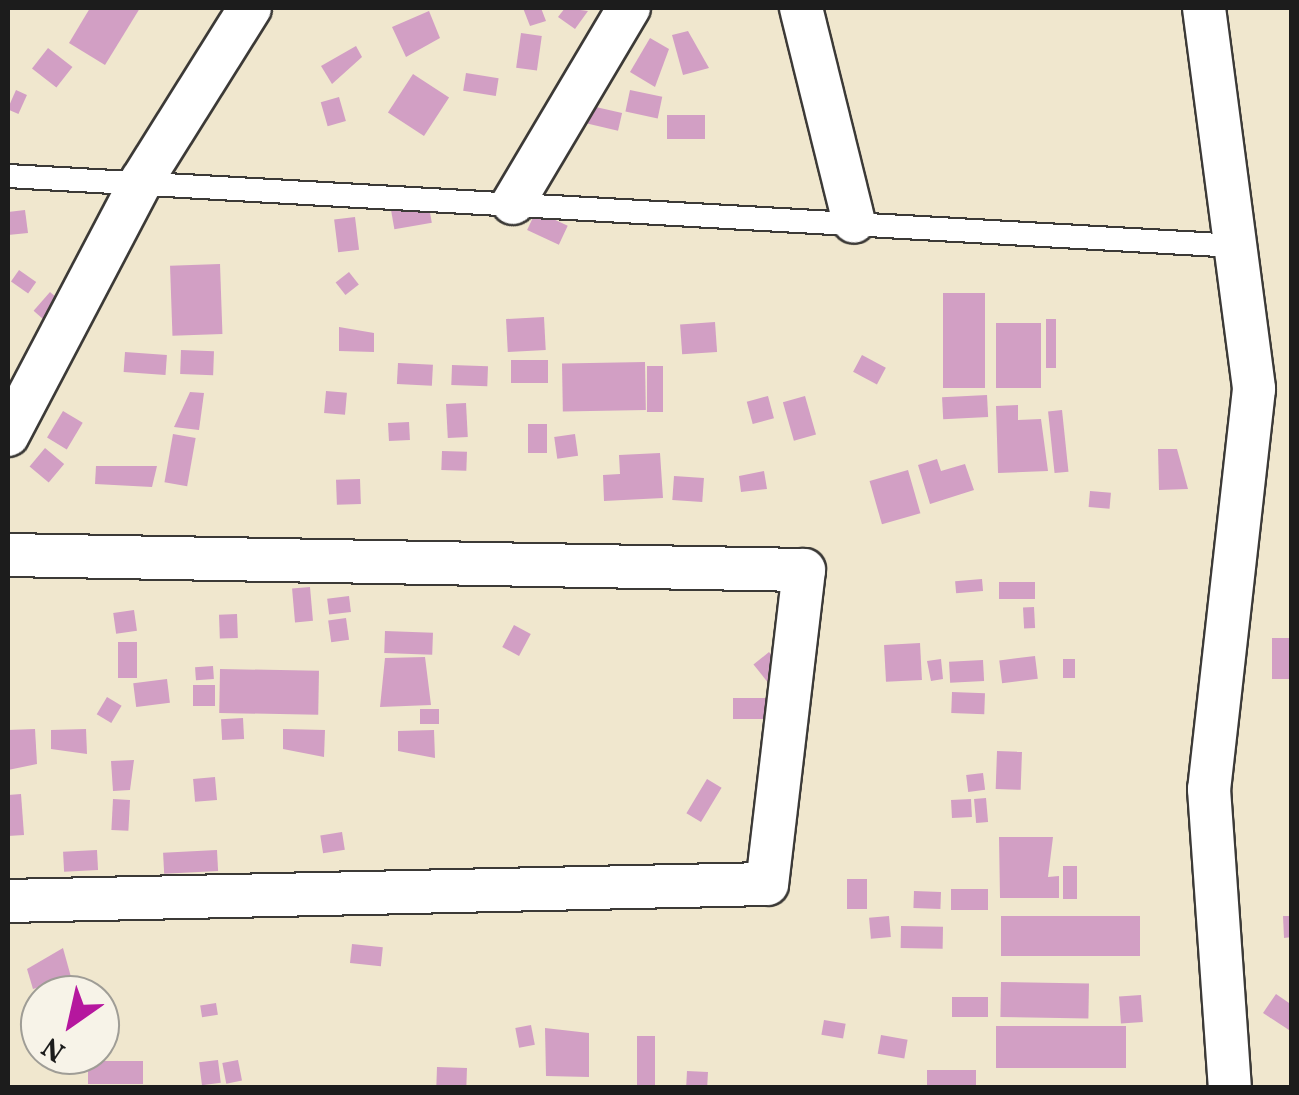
<!DOCTYPE html>
<style>
body{margin:0}
#map{position:relative;width:1299px;height:1095px;overflow:hidden;background:#f0e7ce;font-family:Vollkorn,serif}
div>[style]{position:absolute}
.building>*{inset:0;background:#d29fc4;transform-origin:0 0}
.roads{filter:drop-shadow(2px 0 #3c3a37) drop-shadow(-2px 0 #3c3a37) drop-shadow(0 2px #3c3a37) drop-shadow(0 -2px #3c3a37)}
.service>*{height:22px;margin:-11px;padding:0 11px;transform-origin:11px;border-radius:11px;background:#fff}
.minor>*{height:42px;margin:-21px;padding:0 21px;transform-origin:21px;border-radius:21px;background:#fff}
span{translate:-50% -50%;white-space:nowrap;text-align:center;line-height:1.15;-webkit-text-stroke:10px #f7f3e8;paint-order:stroke}
.frame{position:absolute;inset:0;border:10px solid #1c1c1c;pointer-events:none}
.north{position:absolute;left:20px;top:975px;width:100px;height:100px;box-sizing:border-box;background:#f7f3e8;border:2px solid #9f9d96;border-radius:50%;rotate:214deg;font-size:28px;font-weight:700;line-height:40px;text-align:center;color:#1c1c1c}
.north::after{content:'';display:block;margin:auto;width:35px;height:45px;background:#b5179e;clip-path:polygon(50% 0,100% 100%,50% 72%,0 100%)}
</style>
<div id="map">
<div class="building">
<i style="clip-path:polygon(90px 8px,140px 8px,105px 65px,69px 43px)"></i>
<i style="clip-path:polygon(523px 8px,541px 8px,546px 21px,530px 26px)"></i>
<i style="clip-path:polygon(565px 8px,588px 11px,575px 29px,558px 17px)"></i>
<i style="clip-path:polygon(429px 11px,440px 38px,406px 57px,392px 27px)"></i>
<i style="clip-path:polygon(688px 31px,709px 68px,683px 75px,672px 35px)"></i>
<i style="left:521px;top:33px;width:21px;height:35px;rotate:8deg"></i>
<i style="clip-path:polygon(650px 38px,669px 49px,655px 87px,630px 72px)"></i>
<i style="clip-path:polygon(356px 46px,362px 57px,332px 84px,321px 66px)"></i>
<i style="left:48px;top:48px;width:31px;height:26px;rotate:38deg"></i>
<i style="left:466px;top:73px;width:33px;height:18px;rotate:9deg"></i>
<i style="left:413px;top:74px;width:43px;height:46px;rotate:33deg"></i>
<i style="left:16px;top:90px;width:12px;height:21px;rotate:24deg"></i>
<i style="left:630px;top:90px;width:33px;height:22px;rotate:12deg"></i>
<i style="left:339px;top:97px;width:25px;height:19px;rotate:74deg"></i>
<i style="left:587px;top:105px;width:36px;height:18px;rotate:13deg"></i>
<i style="left:667px;top:115px;width:38px;height:24px"></i>
<i style="left:428px;top:201px;width:22px;height:38px;rotate:80deg"></i>
<i style="clip-path:polygon(25px 210px,28px 233px,8px 235px,8px 212px)"></i>
<i style="left:536px;top:211px;width:35px;height:21px;rotate:25deg"></i>
<i style="left:355px;top:217px;width:33px;height:21px;rotate:83deg"></i>
<i style="left:220px;top:264px;width:70px;height:50px;rotate:88deg"></i>
<i style="left:19px;top:270px;width:21px;height:14px;rotate:35deg"></i>
<i style="left:349px;top:272px;width:16px;height:17px;rotate:52deg"></i>
<i style="left:50px;top:292px;width:18px;height:25px;rotate:41deg"></i>
<i style="left:943px;top:293px;width:42px;height:95px"></i>
<i style="left:544px;top:317px;width:33px;height:38px;rotate:87deg"></i>
<i style="left:1046px;top:319px;width:10px;height:49px"></i>
<i style="left:715px;top:322px;width:30px;height:35px;rotate:86deg"></i>
<i style="left:996px;top:323px;width:45px;height:65px"></i>
<i style="clip-path:polygon(339px 327px,374px 333px,374px 352px,339px 351px)"></i>
<i style="left:181px;top:350px;width:33px;height:24px;rotate:2deg"></i>
<i style="left:125px;top:352px;width:42px;height:20px;rotate:4deg"></i>
<i style="left:862px;top:355px;width:27px;height:19px;rotate:28deg"></i>
<i style="left:511px;top:360px;width:37px;height:23px"></i>
<i style="left:645px;top:362px;width:48px;height:83px;rotate:89deg"></i>
<i style="left:398px;top:363px;width:35px;height:21px;rotate:3deg"></i>
<i style="left:452px;top:365px;width:36px;height:20px;rotate:2deg"></i>
<i style="left:647px;top:366px;width:16px;height:46px"></i>
<i style="left:326px;top:391px;width:21px;height:22px;rotate:5deg"></i>
<i style="clip-path:polygon(190px 392px,204px 393px,199px 430px,174px 427px)"></i>
<i style="left:987px;top:395px;width:22px;height:45px;rotate:87deg"></i>
<i style="left:768px;top:396px;width:23px;height:22px;rotate:75deg"></i>
<i style="left:805px;top:396px;width:40px;height:23px;rotate:74deg"></i>
<i style="left:466px;top:403px;width:34px;height:20px;rotate:87deg"></i>
<i style="clip-path:polygon(1018px 405px,1018px 420px,1041px 419px,1048px 471px,998px 473px,996px 406px)"></i>
<i style="left:1062px;top:410px;width:62px;height:14px;rotate:84deg"></i>
<i style="left:63px;top:411px;width:23px;height:31px;rotate:31deg"></i>
<i style="left:409px;top:422px;width:18px;height:21px;rotate:87deg"></i>
<i style="left:528px;top:424px;width:19px;height:29px"></i>
<i style="left:173px;top:434px;width:23px;height:49px;rotate:10deg"></i>
<i style="left:575px;top:434px;width:22px;height:21px;rotate:82deg"></i>
<i style="left:45px;top:448px;width:25px;height:24px;rotate:40deg"></i>
<i style="clip-path:polygon(1158px 449px,1177px 449px,1188px 489px,1159px 490px)"></i>
<i style="left:442px;top:451px;width:25px;height:19px;rotate:2deg"></i>
<i style="clip-path:polygon(660px 453px,663px 498px,604px 501px,603px 475px,620px 474px,619px 455px)"></i>
<i style="clip-path:polygon(937px 459px,941px 471px,965px 464px,974px 490px,930px 504px,918px 465px)"></i>
<i style="clip-path:polygon(96px 466px,157px 466px,152px 487px,95px 484px)"></i>
<i style="left:908px;top:470px;width:45px;height:40px;rotate:74deg"></i>
<i style="clip-path:polygon(764px 471px,767px 489px,741px 492px,739px 476px)"></i>
<i style="left:674px;top:476px;width:30px;height:24px;rotate:4deg"></i>
<i style="left:360px;top:479px;width:25px;height:24px;rotate:88deg"></i>
<i style="left:1090px;top:491px;width:21px;height:16px;rotate:5deg"></i>
<i style="left:982px;top:579px;width:12px;height:27px;rotate:85deg"></i>
<i style="left:999px;top:582px;width:36px;height:17px"></i>
<i style="left:310px;top:587px;width:34px;height:18px;rotate:85deg"></i>
<i style="left:349px;top:596px;width:16px;height:22px;rotate:83deg"></i>
<i style="left:1034px;top:607px;width:21px;height:11px;rotate:87deg"></i>
<i style="left:134px;top:610px;width:21px;height:21px;rotate:82deg"></i>
<i style="left:237px;top:614px;width:24px;height:18px;rotate:88deg"></i>
<i style="left:346px;top:618px;width:22px;height:18px;rotate:82deg"></i>
<i style="left:514px;top:625px;width:19px;height:25px;rotate:28deg"></i>
<i style="left:385px;top:631px;width:48px;height:22px;rotate:2deg"></i>
<i style="left:1272px;top:638px;width:20px;height:41px"></i>
<i style="left:118px;top:642px;width:19px;height:36px"></i>
<i style="left:920px;top:643px;width:37px;height:36px;rotate:87deg"></i>
<i style="left:769px;top:652px;width:35px;height:20px;rotate:51deg"></i>
<i style="left:1035px;top:656px;width:23px;height:36px;rotate:83deg"></i>
<i style="clip-path:polygon(425px 657px,431px 705px,380px 707px,385px 658px)"></i>
<i style="clip-path:polygon(941px 659px,943px 679px,931px 681px,927px 661px)"></i>
<i style="left:1063px;top:659px;width:12px;height:19px"></i>
<i style="left:983px;top:660px;width:21px;height:34px;rotate:87deg"></i>
<i style="left:213px;top:666px;width:13px;height:18px;rotate:86deg"></i>
<i style="left:220px;top:669px;width:99px;height:44px;rotate:1deg"></i>
<i style="left:167px;top:679px;width:24px;height:34px;rotate:83deg"></i>
<i style="left:193px;top:685px;width:22px;height:21px"></i>
<i style="left:952px;top:692px;width:33px;height:21px;rotate:2deg"></i>
<i style="left:107px;top:697px;width:17px;height:20px;rotate:31deg"></i>
<i style="left:766px;top:698px;width:21px;height:33px;rotate:90deg"></i>
<i style="left:420px;top:709px;width:19px;height:15px"></i>
<i style="left:243px;top:718px;width:21px;height:22px;rotate:87deg"></i>
<i style="clip-path:polygon(35px 729px,37px 764px,8px 770px,8px 730px)"></i>
<i style="clip-path:polygon(86px 729px,87px 754px,51px 749px,51px 730px)"></i>
<i style="clip-path:polygon(283px 729px,325px 730px,324px 757px,283px 749px)"></i>
<i style="clip-path:polygon(434px 730px,435px 758px,398px 751px,398px 731px)"></i>
<i style="left:997px;top:751px;width:25px;height:38px;rotate:2deg"></i>
<i style="clip-path:polygon(134px 760px,130px 790px,113px 791px,111px 761px)"></i>
<i style="left:983px;top:773px;width:17px;height:17px;rotate:83deg"></i>
<i style="left:215px;top:777px;width:23px;height:22px;rotate:85deg"></i>
<i style="left:707px;top:779px;width:17px;height:40px;rotate:31deg"></i>
<i style="clip-path:polygon(21px 794px,24px 835px,8px 836px,8px 795px)"></i>
<i style="left:986px;top:798px;width:24px;height:12px;rotate:85deg"></i>
<i style="left:113px;top:799px;width:17px;height:31px;rotate:3deg"></i>
<i style="left:971px;top:799px;width:18px;height:20px;rotate:87deg"></i>
<i style="left:342px;top:832px;width:18px;height:22px;rotate:81deg"></i>
<i style="clip-path:polygon(999px 837px,1053px 837px,1048px 877px,1059px 876px,1059px 898px,1000px 898px)"></i>
<i style="left:97px;top:850px;width:20px;height:34px;rotate:87deg"></i>
<i style="left:217px;top:850px;width:21px;height:54px;rotate:87deg"></i>
<i style="left:1063px;top:866px;width:14px;height:33px"></i>
<i style="left:867px;top:879px;width:30px;height:20px;rotate:90deg"></i>
<i style="left:951px;top:889px;width:37px;height:21px"></i>
<i style="left:914px;top:891px;width:27px;height:17px;rotate:2deg"></i>
<i style="left:889px;top:916px;width:21px;height:20px;rotate:85deg"></i>
<i style="left:1140px;top:916px;width:40px;height:139px;rotate:90deg"></i>
<i style="clip-path:polygon(1283px 916px,1292px 916px,1292px 937px,1284px 938px)"></i>
<i style="left:901px;top:926px;width:42px;height:22px;rotate:1deg"></i>
<i style="left:352px;top:944px;width:31px;height:19px;rotate:6deg"></i>
<i style="clip-path:polygon(63px 948px,71px 977px,33px 989px,27px 969px)"></i>
<i style="left:1001px;top:982px;width:88px;height:35px;rotate:1deg"></i>
<i style="clip-path:polygon(1276px 994px,1292px 1005px,1292px 1032px,1263px 1013px)"></i>
<i style="left:1141px;top:995px;width:27px;height:22px;rotate:86deg"></i>
<i style="left:952px;top:997px;width:36px;height:20px"></i>
<i style="left:216px;top:1003px;width:12px;height:16px;rotate:81deg"></i>
<i style="left:824px;top:1020px;width:22px;height:15px;rotate:10deg"></i>
<i style="left:531px;top:1025px;width:20px;height:16px;rotate:79deg"></i>
<i style="left:996px;top:1026px;width:130px;height:42px"></i>
<i style="clip-path:polygon(545px 1028px,589px 1033px,589px 1077px,546px 1076px)"></i>
<i style="left:881px;top:1035px;width:27px;height:19px;rotate:10deg"></i>
<i style="left:637px;top:1036px;width:18px;height:52px"></i>
<i style="left:218px;top:1060px;width:23px;height:19px;rotate:83deg"></i>
<i style="left:238px;top:1060px;width:21px;height:16px;rotate:79deg"></i>
<i style="left:88px;top:1061px;width:55px;height:23px"></i>
<i style="left:437px;top:1067px;width:30px;height:20px;rotate:2deg"></i>
<i style="left:976px;top:1070px;width:18px;height:49px;rotate:90deg"></i>
<i style="left:687px;top:1071px;width:21px;height:17px;rotate:3deg"></i>
</div>
<div class="roads">
<div class="service">
<i style="left:8px;top:176px;width:1230px;rotate:3.26deg"></i>
</div>
<div class="minor">
<i style="left:801px;top:8px;width:220px;rotate:76.1deg"></i>
<i style="left:1204px;top:8px;width:384px;rotate:82.5deg"></i>
<i style="left:1254px;top:389px;width:403px;rotate:96.4deg"></i>
<i style="left:1209px;top:789px;width:300px;rotate:86deg"></i>
<i style="left:513px;top:203px;width:227px;rotate:-59.3deg"></i>
<i style="left:8px;top:435px;width:288px;rotate:-62.3deg"></i>
<i style="left:142px;top:180px;width:203px;rotate:-57.9deg"></i>
<i style="left:8px;top:555px;width:796px;rotate:1.08deg"></i>
<i style="left:804px;top:570px;width:316px;rotate:96.7deg"></i>
<i style="left:767px;top:884px;width:759px;rotate:178.72deg"></i>
</div>
</div>
<div class="frame"></div>
<div class="north">N</div>
</div>
